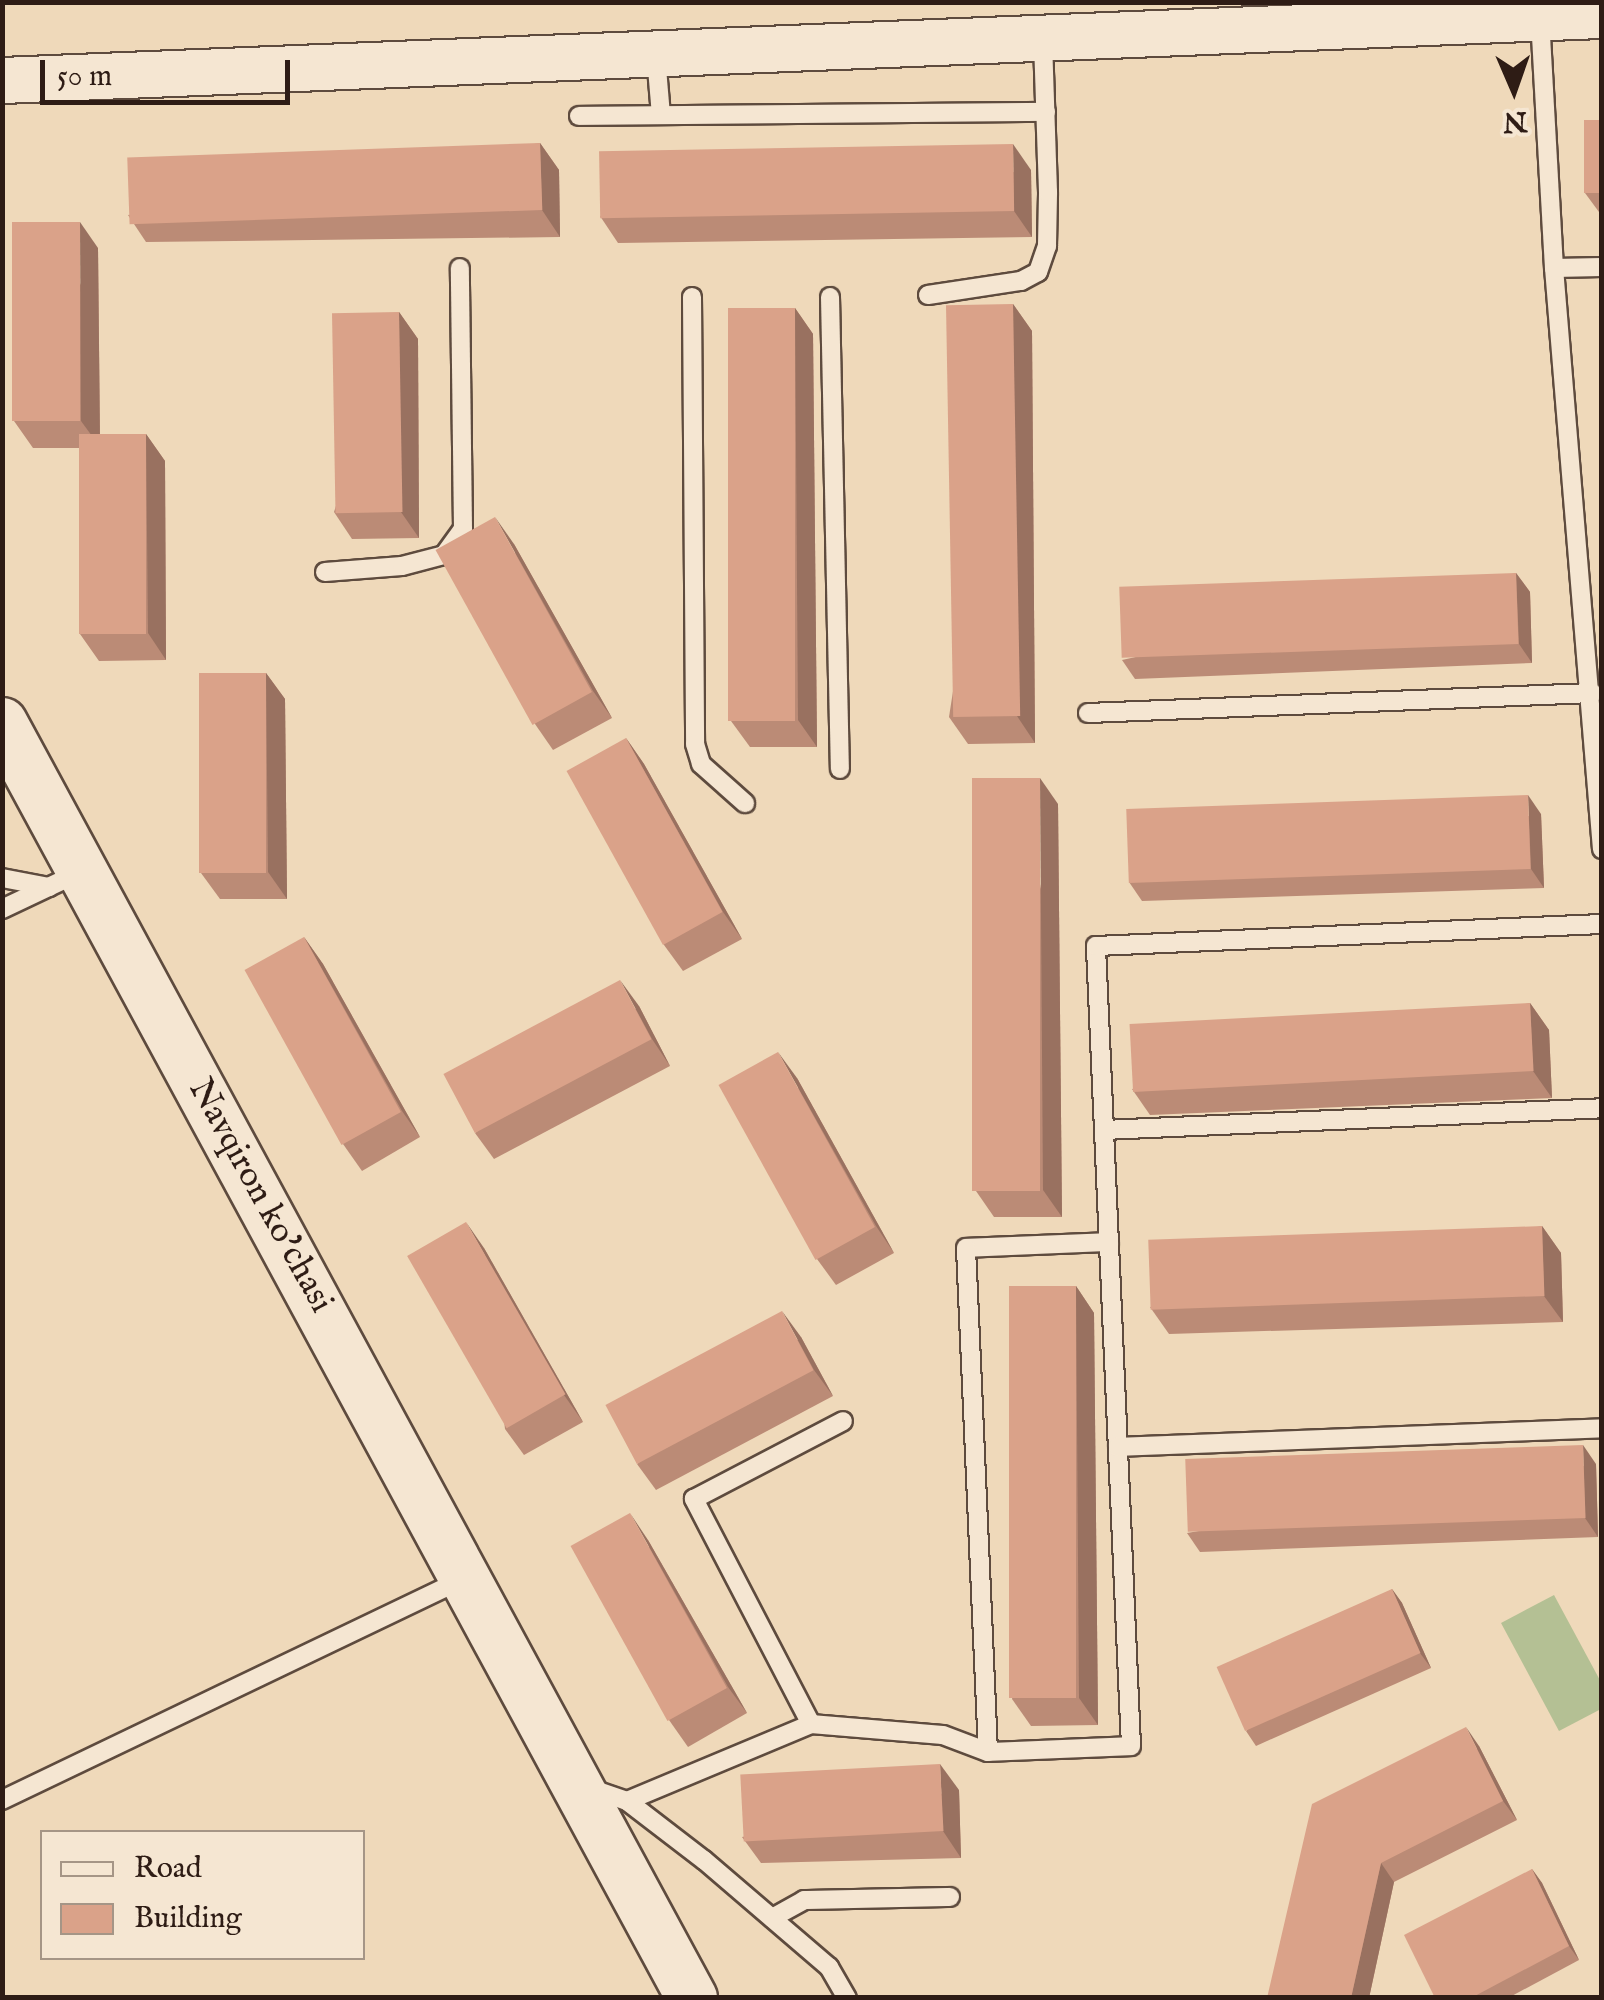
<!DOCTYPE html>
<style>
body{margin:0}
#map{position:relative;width:1604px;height:2000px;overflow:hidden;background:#efd9ba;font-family:"IM FELL English",serif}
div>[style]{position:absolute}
.green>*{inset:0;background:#b4c094}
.roads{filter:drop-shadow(2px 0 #5e4b3e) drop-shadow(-2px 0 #5e4b3e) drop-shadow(0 2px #5e4b3e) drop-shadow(0 -2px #5e4b3e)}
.service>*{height:18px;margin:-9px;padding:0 9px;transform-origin:9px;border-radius:9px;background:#f5e6d2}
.tertiary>*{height:45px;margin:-22.5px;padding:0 22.5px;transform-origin:22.5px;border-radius:22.5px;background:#f5e6d2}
.secondary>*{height:50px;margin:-25px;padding:0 25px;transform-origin:25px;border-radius:25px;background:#f5e6d2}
.wall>*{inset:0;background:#bb8b76}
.shaded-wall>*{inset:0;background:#997160}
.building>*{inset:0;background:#daa289;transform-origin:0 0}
span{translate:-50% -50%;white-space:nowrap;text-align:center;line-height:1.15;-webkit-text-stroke:9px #f5e6d2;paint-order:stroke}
.street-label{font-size:35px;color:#2e1c15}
.frame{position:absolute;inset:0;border:5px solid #2e1c15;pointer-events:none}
.legend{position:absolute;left:40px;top:1830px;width:325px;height:130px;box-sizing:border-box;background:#f5e6d2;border:2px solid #a59586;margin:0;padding:12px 18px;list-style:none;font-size:30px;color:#2e1c15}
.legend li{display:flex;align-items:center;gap:20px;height:50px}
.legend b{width:50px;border:2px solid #a59586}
.north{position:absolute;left:1464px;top:40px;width:100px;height:100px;-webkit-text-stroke:8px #f5e6d2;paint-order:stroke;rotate:178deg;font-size:28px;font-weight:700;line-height:40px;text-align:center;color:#2e1c15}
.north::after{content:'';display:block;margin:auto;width:35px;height:45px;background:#2e1c15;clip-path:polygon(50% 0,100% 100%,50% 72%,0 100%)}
.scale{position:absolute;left:40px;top:60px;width:250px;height:45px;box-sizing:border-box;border:5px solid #2e1c15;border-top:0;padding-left:12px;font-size:30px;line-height:35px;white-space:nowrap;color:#2e1c15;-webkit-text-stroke:8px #f5e6d2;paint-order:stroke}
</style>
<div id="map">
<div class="green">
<i style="clip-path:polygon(1554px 1595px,1602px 1684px,1601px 1709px,1559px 1731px,1501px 1623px)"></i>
</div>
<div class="roads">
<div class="service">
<i style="left:1540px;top:18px;width:250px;rotate:86.8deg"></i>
<i style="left:1554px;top:268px;width:583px;rotate:85.28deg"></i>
<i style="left:656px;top:56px;width:59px;rotate:85.2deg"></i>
<i style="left:579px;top:116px;width:467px;rotate:-0.5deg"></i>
<i style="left:1554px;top:268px;width:48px;rotate:-1.2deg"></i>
<i style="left:928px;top:295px;width:94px;rotate:-8.6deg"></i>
<i style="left:1021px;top:281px;width:19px;rotate:-28deg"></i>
<i style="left:1038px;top:272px;width:28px;rotate:-71deg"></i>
<i style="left:1047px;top:246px;width:54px;rotate:-88.9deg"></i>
<i style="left:1048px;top:192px;width:154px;rotate:-91.9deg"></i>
<i style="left:692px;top:297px;width:447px;rotate:89.6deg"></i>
<i style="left:695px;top:744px;width:21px;rotate:73deg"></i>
<i style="left:701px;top:764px;width:59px;rotate:41.6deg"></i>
<i style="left:830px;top:297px;width:472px;rotate:88.8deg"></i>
<i style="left:325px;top:572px;width:77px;rotate:-4.5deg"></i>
<i style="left:402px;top:566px;width:43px;rotate:-14.7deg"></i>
<i style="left:444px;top:555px;width:32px;rotate:-54deg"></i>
<i style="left:463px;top:529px;width:261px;rotate:-90.7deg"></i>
<i style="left:1088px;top:713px;width:505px;rotate:-2.27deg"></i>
<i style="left:2px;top:878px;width:48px;rotate:10.8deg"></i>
<i style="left:2px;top:909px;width:84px;rotate:-25.3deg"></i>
<i style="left:1104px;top:1130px;width:498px;rotate:-2.5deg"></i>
<i style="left:1109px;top:1242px;width:143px;rotate:177.6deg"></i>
<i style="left:966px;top:1248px;width:504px;rotate:87.5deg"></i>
<i style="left:988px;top:1752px;width:143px;rotate:-2.4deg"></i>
<i style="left:1131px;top:1746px;width:801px;rotate:-92.51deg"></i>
<i style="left:1096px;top:946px;width:506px;rotate:-2.49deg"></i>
<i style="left:1118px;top:1447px;width:484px;rotate:-2.2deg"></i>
<i style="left:811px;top:1724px;width:254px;rotate:-117.5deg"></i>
<i style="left:694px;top:1499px;width:168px;rotate:-27.6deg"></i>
<i style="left:592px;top:1789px;width:37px;rotate:19deg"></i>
<i style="left:627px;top:1801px;width:97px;rotate:37.5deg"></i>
<i style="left:704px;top:1860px;width:165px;rotate:40.6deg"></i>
<i style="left:829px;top:1967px;width:36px;rotate:60deg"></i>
<i style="left:2px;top:1800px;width:511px;rotate:-25.61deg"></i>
<i style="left:627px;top:1801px;width:199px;rotate:-22.7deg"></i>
<i style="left:811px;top:1724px;width:132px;rotate:4.8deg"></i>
<i style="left:943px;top:1735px;width:48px;rotate:20.7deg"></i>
<i style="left:772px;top:1918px;width:37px;rotate:-29deg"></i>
<i style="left:804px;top:1900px;width:146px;rotate:-1.2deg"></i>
</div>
<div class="tertiary">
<i style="left:2px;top:80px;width:1601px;rotate:-2.33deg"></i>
</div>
<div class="secondary">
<i style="left:2px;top:723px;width:1450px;rotate:61.58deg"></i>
</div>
</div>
<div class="wall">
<i style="clip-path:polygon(1602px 120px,1602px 212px,1599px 212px,1585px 193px)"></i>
<i style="clip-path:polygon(540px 143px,559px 170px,560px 237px,146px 242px,128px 215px)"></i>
<i style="clip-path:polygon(1031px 170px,1032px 237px,618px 243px,600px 216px)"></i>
<i style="clip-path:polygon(98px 248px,100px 434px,146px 434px,165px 461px,166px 660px,99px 661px,80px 634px,79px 448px,33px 448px,14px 421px)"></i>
<i style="clip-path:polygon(1013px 304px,1032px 331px,1035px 743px,968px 744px,949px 717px)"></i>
<i style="clip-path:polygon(795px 308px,813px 334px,817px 747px,750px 747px,731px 721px)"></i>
<i style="clip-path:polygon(399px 312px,418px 339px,419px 538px,352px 539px,334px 512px)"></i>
<i style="clip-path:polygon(514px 544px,612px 718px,553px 750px,535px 724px)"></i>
<i style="clip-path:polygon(1516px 573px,1530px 592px,1532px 663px,1135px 679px,1122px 660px)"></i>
<i style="clip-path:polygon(266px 673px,285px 699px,287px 899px,220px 899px,201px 873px)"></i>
<i style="clip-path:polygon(626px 738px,644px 764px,742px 939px,683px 971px,664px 945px)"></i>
<i style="clip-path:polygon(1058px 804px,1062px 1217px,994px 1217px,976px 1191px)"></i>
<i style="clip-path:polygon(1541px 814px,1544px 888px,1142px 901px,1129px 882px)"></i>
<i style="clip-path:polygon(304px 937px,323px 964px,420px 1137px,362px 1171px,343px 1144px)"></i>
<i style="clip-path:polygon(1530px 1003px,1549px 1030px,1552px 1098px,1150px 1115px,1132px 1089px)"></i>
<i style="clip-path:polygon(639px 1006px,670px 1066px,494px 1159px,475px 1133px)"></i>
<i style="clip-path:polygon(797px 1078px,894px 1253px,836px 1285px,817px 1259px)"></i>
<i style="clip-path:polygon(1542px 1226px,1561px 1253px,1563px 1322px,1169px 1334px,1150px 1307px)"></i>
<i style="clip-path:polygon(484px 1248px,583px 1422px,524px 1455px,505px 1429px)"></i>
<i style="clip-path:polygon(1076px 1286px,1094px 1313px,1098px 1725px,1031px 1726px,1012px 1699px)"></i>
<i style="clip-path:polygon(801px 1337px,833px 1396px,656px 1490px,637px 1464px)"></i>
<i style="clip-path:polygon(1596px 1464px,1598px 1537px,1200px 1552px,1187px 1533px)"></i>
<i style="clip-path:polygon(648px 1540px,747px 1713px,688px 1747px,669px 1720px)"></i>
<i style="clip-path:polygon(1392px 1589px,1402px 1603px,1431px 1668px,1256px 1746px,1246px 1731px)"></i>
<i style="clip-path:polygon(1479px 1746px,1517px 1820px,1394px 1882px,1369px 1998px,1267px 1998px)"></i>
<i style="clip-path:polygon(959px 1790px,961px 1858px,761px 1863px,742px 1837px)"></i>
<i style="clip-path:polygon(1532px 1869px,1542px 1883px,1579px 1960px,1508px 1998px,1435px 1998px)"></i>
</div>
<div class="shaded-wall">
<i style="clip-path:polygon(540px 143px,559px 170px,560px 237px,542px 210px)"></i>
<i style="clip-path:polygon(1013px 144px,1031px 170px,1032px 237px,1014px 211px)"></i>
<i style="clip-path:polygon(80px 222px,98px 248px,100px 447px,81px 421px)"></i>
<i style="clip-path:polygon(1013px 304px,1032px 331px,1035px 743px,1017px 716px)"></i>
<i style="clip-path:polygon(795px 308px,813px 334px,817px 747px,798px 720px)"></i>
<i style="clip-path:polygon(399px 312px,418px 339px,419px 538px,401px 512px)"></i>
<i style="clip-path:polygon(146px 434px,165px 461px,166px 660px,148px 633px)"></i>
<i style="clip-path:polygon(495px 517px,514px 544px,612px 718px,593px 691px)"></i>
<i style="clip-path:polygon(1516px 573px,1530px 592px,1532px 663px,1519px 644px)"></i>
<i style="clip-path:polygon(266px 673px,285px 699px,287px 899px,268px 872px)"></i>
<i style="clip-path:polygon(626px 738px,644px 764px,742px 939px,723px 912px)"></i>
<i style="clip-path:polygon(1040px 778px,1058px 804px,1062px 1217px,1043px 1190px)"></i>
<i style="clip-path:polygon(1528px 795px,1541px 814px,1544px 888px,1531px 869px)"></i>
<i style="clip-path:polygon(304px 937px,323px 964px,420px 1137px,402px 1111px)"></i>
<i style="clip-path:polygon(620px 980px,639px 1006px,670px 1066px,652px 1039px)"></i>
<i style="clip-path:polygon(1530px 1003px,1549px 1030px,1552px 1098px,1533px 1071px)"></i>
<i style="clip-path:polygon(778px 1052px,797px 1078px,894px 1253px,876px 1226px)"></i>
<i style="clip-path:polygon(466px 1222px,484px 1248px,583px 1422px,564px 1395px)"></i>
<i style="clip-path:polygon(1542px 1226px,1561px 1253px,1563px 1322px,1544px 1296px)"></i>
<i style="clip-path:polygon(1076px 1286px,1094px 1313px,1098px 1725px,1079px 1698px)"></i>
<i style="clip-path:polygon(782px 1311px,801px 1337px,833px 1396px,814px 1370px)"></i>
<i style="clip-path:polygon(1583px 1445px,1596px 1464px,1598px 1537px,1585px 1518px)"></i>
<i style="clip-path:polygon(630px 1513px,648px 1540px,747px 1713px,728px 1687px)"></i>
<i style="clip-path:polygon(1392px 1589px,1402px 1603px,1431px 1668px,1420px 1653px)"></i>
<i style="clip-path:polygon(1466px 1727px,1479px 1746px,1517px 1820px,1503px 1801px)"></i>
<i style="clip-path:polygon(940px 1764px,959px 1790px,961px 1858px,943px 1831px)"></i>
<i style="clip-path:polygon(1381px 1863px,1394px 1882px,1369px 1998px,1351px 1998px)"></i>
<i style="clip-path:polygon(1532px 1869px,1542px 1883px,1579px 1960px,1569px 1946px)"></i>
</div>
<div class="building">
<i style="left:1584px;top:120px;width:18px;height:73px"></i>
<i style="left:540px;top:143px;width:67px;height:413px;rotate:88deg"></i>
<i style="left:1013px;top:144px;width:67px;height:414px;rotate:89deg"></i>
<i style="left:12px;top:222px;width:68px;height:199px"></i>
<i style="left:1013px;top:304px;width:412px;height:67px;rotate:89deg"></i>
<i style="left:728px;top:308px;width:67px;height:413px"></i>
<i style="left:399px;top:312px;width:200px;height:67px;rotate:89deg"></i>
<i style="left:79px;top:434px;width:67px;height:200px"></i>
<i style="left:495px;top:517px;width:200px;height:68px;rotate:61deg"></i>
<i style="left:1516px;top:573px;width:71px;height:397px;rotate:88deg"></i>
<i style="left:199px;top:673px;width:67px;height:200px"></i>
<i style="left:626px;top:738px;width:199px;height:68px;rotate:61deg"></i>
<i style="left:972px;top:778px;width:68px;height:413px"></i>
<i style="left:1528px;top:795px;width:74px;height:402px;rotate:88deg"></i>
<i style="left:304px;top:937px;width:200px;height:68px;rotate:61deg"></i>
<i style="left:620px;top:980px;width:67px;height:200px;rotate:62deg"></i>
<i style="left:1530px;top:1003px;width:68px;height:401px;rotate:87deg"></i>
<i style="left:778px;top:1052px;width:200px;height:68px;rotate:61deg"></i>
<i style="left:466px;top:1222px;width:199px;height:68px;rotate:60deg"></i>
<i style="left:1542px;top:1226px;width:70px;height:394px;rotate:88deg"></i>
<i style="left:1076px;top:1286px;width:412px;height:67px;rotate:90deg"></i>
<i style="left:782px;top:1311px;width:67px;height:200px;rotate:62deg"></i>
<i style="left:1583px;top:1445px;width:73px;height:398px;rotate:88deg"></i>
<i style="left:630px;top:1513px;width:200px;height:68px;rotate:61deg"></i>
<i style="left:1392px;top:1589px;width:70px;height:192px;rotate:66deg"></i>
<i style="clip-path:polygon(1466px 1727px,1503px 1801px,1381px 1863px,1351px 1998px,1267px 1998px,1312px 1804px)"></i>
<i style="left:940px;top:1764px;width:67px;height:200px;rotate:87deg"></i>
<i style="clip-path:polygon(1532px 1869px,1569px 1946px,1471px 1998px,1435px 1998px,1404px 1935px)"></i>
</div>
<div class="street-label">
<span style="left:260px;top:1196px;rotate:61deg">Navqiron ko'chasi</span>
</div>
<div class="frame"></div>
<ul class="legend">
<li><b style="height:12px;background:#f5e6d2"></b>Road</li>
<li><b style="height:28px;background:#daa289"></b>Building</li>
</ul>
<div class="north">N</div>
<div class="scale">50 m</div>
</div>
